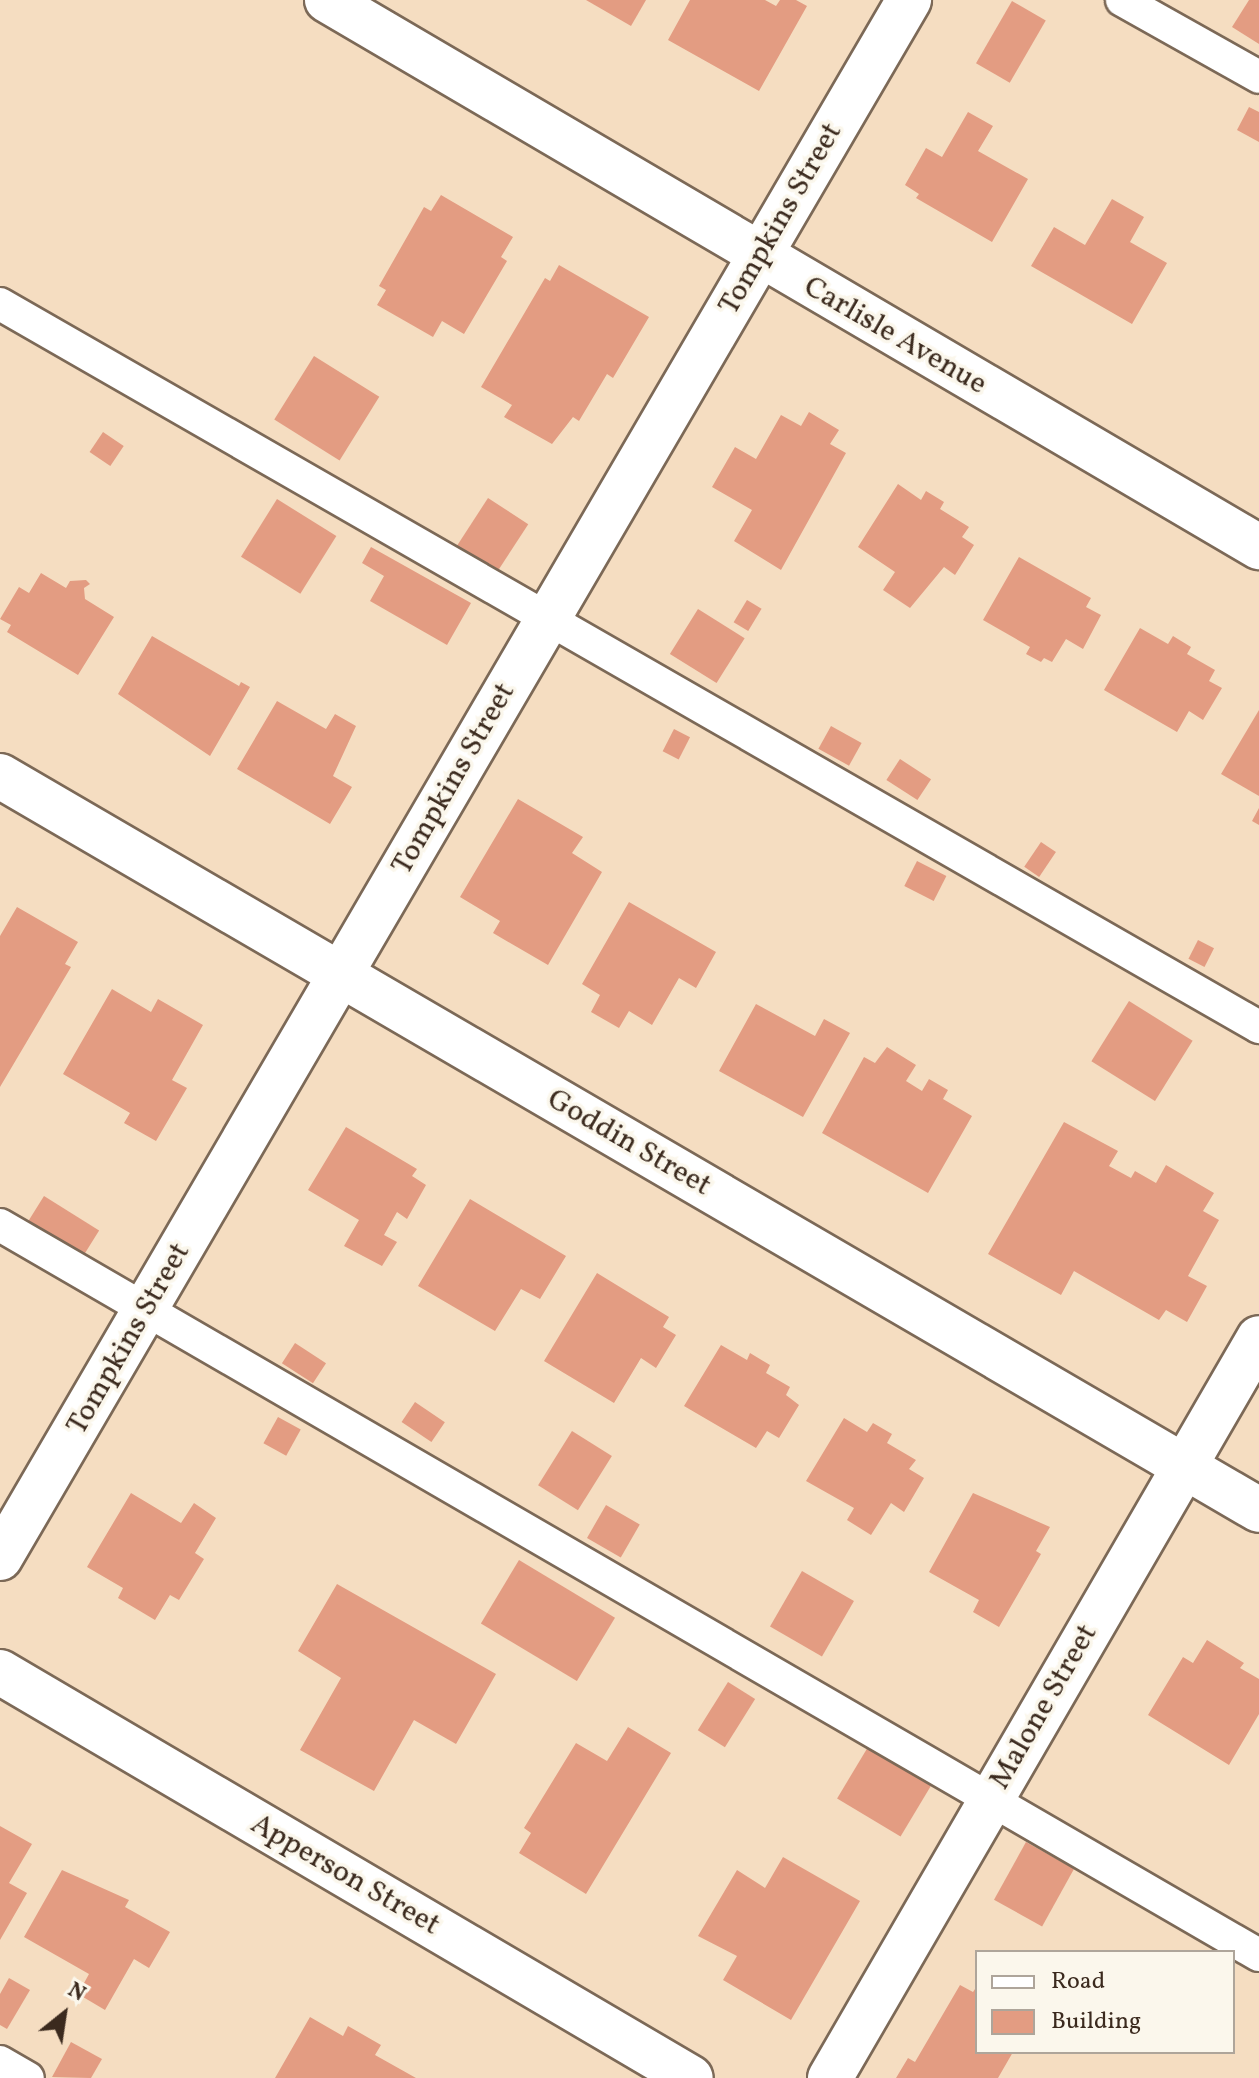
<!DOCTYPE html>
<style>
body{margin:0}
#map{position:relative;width:1259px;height:2078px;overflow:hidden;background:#f5ddc1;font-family:Vollkorn,serif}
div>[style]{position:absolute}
.building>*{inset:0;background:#e39c82;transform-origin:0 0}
.roads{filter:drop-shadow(2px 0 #7c6957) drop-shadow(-2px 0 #7c6957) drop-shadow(0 2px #7c6957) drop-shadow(0 -2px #7c6957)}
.lane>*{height:32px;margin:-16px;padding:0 16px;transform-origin:16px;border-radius:16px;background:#fff}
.street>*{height:44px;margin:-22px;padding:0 22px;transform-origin:22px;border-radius:22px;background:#fff}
span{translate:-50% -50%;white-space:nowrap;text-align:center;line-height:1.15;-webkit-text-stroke:7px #fbf7ec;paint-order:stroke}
.street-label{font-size:30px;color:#3b2a1e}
.legend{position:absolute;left:975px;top:1950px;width:260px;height:104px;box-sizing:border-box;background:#fbf7ec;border:2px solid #aea59a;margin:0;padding:10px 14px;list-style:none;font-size:24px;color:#3b2a1e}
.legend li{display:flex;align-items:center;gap:16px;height:40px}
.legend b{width:40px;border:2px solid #aea59a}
.north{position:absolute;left:24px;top:1974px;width:80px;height:80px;-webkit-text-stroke:6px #fbf7ec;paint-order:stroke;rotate:30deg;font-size:22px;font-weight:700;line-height:32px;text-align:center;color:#3b2a1e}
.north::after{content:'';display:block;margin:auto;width:28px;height:36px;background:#3b2a1e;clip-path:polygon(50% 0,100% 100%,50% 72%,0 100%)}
</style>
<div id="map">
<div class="building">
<i style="clip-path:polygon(586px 0,646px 0,631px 26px)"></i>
<i style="clip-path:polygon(690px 0,765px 0,776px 6px,780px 0,796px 0,807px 6px,759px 91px,668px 40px)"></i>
<i style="clip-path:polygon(1249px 0,1259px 0,1259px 44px,1232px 27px)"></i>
<i style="left:1012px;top:1px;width:39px;height:72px;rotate:30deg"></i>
<i style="clip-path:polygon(1249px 107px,1259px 112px,1259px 142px,1237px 130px)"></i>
<i style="clip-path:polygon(968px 112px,993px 126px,978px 151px,1028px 179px,992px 242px,916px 198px,919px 194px,905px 185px,926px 148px,942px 157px)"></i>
<i style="clip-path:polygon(441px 195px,513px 237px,501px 257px,507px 261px,464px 334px,442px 321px,433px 337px,377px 305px,386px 290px,379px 286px,424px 207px,431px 211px)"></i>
<i style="clip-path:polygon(1112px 199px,1144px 217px,1130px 242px,1167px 263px,1132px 324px,1031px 266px,1054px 227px,1085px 245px)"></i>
<i style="clip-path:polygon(559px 265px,649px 317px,613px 378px,607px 374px,579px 421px,573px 417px,552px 444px,504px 417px,512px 405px,481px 387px,545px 278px,550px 281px)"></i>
<i style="left:314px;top:356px;width:77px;height:75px;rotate:32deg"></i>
<i style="clip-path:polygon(809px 412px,839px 430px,830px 444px,846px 453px,781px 570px,734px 541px,752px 510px,712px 487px,735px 447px,756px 459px,781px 415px,801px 426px)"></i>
<i style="left:103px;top:432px;width:25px;height:24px;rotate:34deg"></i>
<i style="clip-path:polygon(898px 484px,921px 500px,926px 491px,944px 502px,940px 509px,969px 527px,962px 537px,974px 545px,955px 575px,944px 567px,910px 608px,883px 590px,895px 572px,858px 547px)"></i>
<i style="left:488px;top:498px;width:48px;height:59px;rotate:33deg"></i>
<i style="left:277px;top:499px;width:70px;height:68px;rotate:32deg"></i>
<i style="clip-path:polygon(371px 547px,471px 603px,447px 645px,370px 601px,384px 576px,362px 563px)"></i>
<i style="clip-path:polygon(1019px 557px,1091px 598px,1086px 607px,1101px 615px,1083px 649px,1066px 639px,1052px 662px,1044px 658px,1041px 662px,1026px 654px,1030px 647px,983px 620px)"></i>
<i style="clip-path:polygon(41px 573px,66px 588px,70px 581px,86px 580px,90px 584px,84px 588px,85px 599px,114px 617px,78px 675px,7px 632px,11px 625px,0 619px,19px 587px,29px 593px)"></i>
<i style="left:747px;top:600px;width:17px;height:26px;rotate:31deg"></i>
<i style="left:698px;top:609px;width:55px;height:53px;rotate:32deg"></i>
<i style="clip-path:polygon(1140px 628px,1168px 644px,1173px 636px,1191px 647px,1187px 654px,1215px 670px,1209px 681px,1222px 688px,1203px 720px,1189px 711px,1177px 732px,1104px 690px)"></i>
<i style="clip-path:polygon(152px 636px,239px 686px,241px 682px,250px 687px,210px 756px,118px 694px)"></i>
<i style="clip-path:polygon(277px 701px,326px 729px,335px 714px,356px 726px,333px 776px,352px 787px,330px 824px,237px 769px)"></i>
<i style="clip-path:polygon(1259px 710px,1259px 796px,1221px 774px)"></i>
<i style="left:831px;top:726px;width:35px;height:26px;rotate:29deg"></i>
<i style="left:674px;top:729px;width:18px;height:25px;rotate:27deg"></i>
<i style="left:900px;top:759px;width:37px;height:25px;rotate:33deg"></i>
<i style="clip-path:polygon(518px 799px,583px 837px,572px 853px,602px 872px,548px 965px,493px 933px,500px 921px,460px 897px)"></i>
<i style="clip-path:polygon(1259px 808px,1259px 825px,1252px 821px)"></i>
<i style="left:1041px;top:842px;width:18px;height:30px;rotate:34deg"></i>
<i style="left:917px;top:861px;width:33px;height:28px;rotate:27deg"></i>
<i style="clip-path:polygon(629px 902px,716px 952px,696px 988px,679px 978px,652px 1025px,629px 1011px,619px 1028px,591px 1012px,600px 995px,582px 984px)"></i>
<i style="clip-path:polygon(17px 907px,78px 942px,65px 964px,71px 967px,0 1087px,0 936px)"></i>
<i style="left:1198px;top:940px;width:18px;height:21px;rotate:27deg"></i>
<i style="clip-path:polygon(112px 989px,151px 1012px,158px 999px,203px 1025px,172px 1080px,187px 1088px,156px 1141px,124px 1123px,130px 1113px,63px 1074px)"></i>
<i style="left:1129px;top:1001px;width:75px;height:71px;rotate:32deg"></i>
<i style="clip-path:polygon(756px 1004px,815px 1036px,824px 1019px,850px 1033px,803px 1117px,719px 1071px)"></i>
<i style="clip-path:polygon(887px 1047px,916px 1065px,906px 1081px,922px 1091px,929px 1079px,948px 1090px,943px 1099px,972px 1116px,928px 1193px,822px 1133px,864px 1057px,875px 1063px)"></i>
<i style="clip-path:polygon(1064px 1122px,1118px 1151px,1109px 1166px,1131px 1178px,1135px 1171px,1156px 1183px,1166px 1165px,1214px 1193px,1203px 1211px,1219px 1220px,1188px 1276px,1207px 1286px,1187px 1322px,1166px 1310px,1159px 1320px,1074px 1271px,1061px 1295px,988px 1254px)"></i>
<i style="clip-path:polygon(346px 1127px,417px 1169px,412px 1176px,426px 1185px,407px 1219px,397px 1212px,384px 1235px,397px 1242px,382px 1266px,344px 1246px,359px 1220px,308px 1190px)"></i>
<i style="left:44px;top:1196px;width:65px;height:33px;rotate:32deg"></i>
<i style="clip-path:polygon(470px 1199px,566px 1256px,540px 1299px,521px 1289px,495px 1331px,418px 1286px)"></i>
<i style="clip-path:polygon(597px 1273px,669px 1317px,663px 1327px,676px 1335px,656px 1368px,641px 1358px,614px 1403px,544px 1361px)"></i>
<i style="left:295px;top:1343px;width:37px;height:24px;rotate:33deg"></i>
<i style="clip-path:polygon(721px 1345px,747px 1360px,750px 1353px,770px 1365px,766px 1373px,790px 1387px,786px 1395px,799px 1405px,779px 1438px,767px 1431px,756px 1448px,684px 1406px)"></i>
<i style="left:415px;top:1402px;width:36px;height:24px;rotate:34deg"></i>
<i style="left:278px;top:1417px;width:26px;height:30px;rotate:29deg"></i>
<i style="clip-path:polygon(844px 1418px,867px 1432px,873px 1423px,892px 1434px,887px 1443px,916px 1460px,909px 1469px,924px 1478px,904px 1512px,891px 1503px,871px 1535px,847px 1520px,854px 1508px,806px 1481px)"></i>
<i style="left:572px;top:1431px;width:47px;height:64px;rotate:32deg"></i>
<i style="clip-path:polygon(131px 1493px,181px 1523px,194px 1503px,216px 1518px,195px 1553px,204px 1559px,179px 1600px,170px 1595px,155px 1620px,118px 1598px,123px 1588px,87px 1567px)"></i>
<i style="clip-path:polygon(973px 1493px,1050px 1527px,1036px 1551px,1041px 1554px,999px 1627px,973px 1612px,979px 1600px,929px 1572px)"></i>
<i style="left:606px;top:1505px;width:39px;height:38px;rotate:30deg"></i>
<i style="left:519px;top:1560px;width:112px;height:74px;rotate:31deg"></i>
<i style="left:802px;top:1571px;width:60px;height:64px;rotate:30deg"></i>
<i style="clip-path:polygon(337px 1584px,496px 1674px,456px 1744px,414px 1720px,374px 1791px,300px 1750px,341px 1678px,298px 1651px)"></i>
<i style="clip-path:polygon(1207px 1640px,1244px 1663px,1240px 1668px,1259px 1679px,1259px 1714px,1229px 1765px,1148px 1715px,1183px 1657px,1193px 1663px)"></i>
<i style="left:728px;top:1682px;width:32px;height:57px;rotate:32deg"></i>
<i style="clip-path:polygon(628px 1727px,671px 1753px,586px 1894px,519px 1853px,531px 1833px,524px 1828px,576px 1743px,607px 1761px)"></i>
<i style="left:868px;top:1747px;width:74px;height:60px;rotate:31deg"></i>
<i style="clip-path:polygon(0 1826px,32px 1844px,9px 1883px,27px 1893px,0 1940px)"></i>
<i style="left:1026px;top:1842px;width:55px;height:66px;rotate:29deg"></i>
<i style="clip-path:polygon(783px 1857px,860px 1901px,791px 2020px,723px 1980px,737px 1956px,698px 1936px,737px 1870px,765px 1888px)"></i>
<i style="clip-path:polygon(62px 1870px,129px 1900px,125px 1907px,170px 1932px,149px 1968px,134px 1959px,105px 2010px,78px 1994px,89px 1974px,24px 1937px)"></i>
<i style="clip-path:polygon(9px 1978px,30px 1990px,7px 2029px,0 2025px,0 1994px)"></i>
<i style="clip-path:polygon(960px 1985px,973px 1992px,977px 1986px,977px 2052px,1013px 2052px,998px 2078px,896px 2078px,908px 2058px,915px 2062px)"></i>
<i style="clip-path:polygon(310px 2017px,343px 2036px,348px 2026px,381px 2045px,375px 2055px,416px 2078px,275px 2078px)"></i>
<i style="clip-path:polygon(71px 2042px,102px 2059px,91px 2078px,52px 2077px)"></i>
</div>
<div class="roads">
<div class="lane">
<i style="left:1122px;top:0;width:157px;rotate:29.3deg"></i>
<i style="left:0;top:304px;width:1452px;rotate:29.87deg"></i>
<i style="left:0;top:1225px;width:1455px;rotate:30.11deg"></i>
<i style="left:0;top:2062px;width:32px;rotate:30deg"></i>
</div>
<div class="street">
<i style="left:327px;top:0;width:1081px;rotate:30.41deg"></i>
<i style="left:0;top:776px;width:1457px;rotate:30.24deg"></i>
<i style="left:0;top:1558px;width:1804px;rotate:-59.74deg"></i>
<i style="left:0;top:1672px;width:801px;rotate:30.44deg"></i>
<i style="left:830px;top:2078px;width:855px;rotate:-59.9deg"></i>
</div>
</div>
<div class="street-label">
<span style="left:781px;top:219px;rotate:-60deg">Tompkins Street</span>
<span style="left:895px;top:336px;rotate:30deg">Carlisle Avenue</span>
<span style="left:454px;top:779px;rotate:-60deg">Tompkins Street</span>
<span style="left:629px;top:1143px;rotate:30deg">Goddin Street</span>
<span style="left:129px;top:1339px;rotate:-60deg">Tompkins Street</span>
<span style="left:1044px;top:1707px;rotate:-60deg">Malone Street</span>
<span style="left:345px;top:1875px;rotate:30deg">Apperson Street</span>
</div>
<ul class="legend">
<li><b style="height:10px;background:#fff"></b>Road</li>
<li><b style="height:22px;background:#e39c82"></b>Building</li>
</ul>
<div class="north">N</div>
</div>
